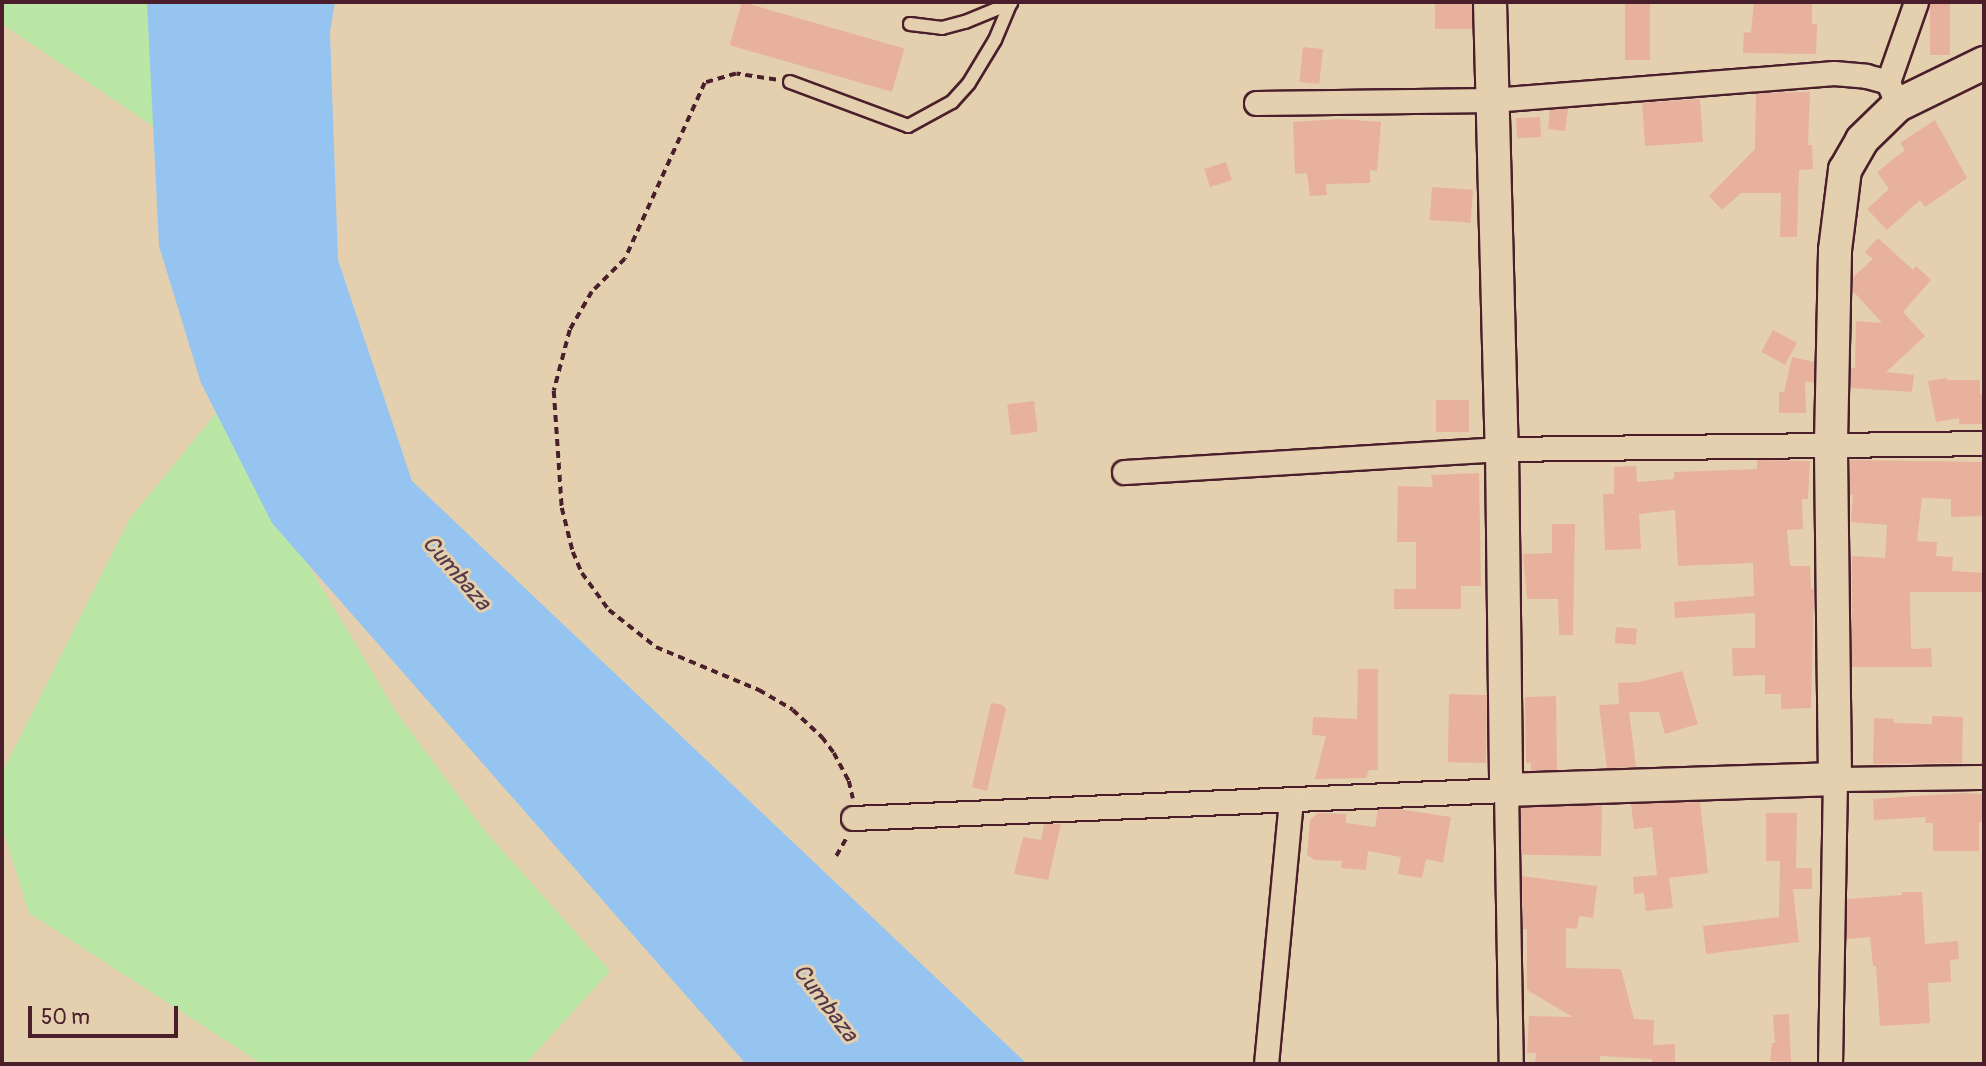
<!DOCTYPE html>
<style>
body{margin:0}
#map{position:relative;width:1986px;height:1066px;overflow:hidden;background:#e4d0ae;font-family:Pangolin,sans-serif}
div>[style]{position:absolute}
.green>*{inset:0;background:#bae7a5}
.water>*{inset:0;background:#95c4f0}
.building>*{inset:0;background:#e8b19d;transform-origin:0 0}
.path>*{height:3.5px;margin-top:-1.75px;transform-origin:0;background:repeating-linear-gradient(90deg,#4a1f2b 0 7px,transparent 0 12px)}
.roads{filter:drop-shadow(2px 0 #4a1f2b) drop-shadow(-2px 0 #4a1f2b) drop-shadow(0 2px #4a1f2b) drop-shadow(0 -2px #4a1f2b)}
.lane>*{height:12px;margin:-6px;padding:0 6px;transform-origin:6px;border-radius:6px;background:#e4d0ae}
.street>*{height:23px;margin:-11.5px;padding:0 11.5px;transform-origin:11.5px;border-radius:11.5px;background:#e4d0ae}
.secondary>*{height:32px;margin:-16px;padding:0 16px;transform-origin:16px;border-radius:16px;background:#e4d0ae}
span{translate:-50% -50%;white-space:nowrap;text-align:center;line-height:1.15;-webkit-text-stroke:6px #e4d0ae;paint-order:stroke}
.water-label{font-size:23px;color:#553849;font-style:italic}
.frame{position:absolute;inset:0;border:4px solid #4a1f2b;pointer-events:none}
.scale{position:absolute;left:28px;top:1006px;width:150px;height:32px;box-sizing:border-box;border:4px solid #4a1f2b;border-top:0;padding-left:9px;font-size:21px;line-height:24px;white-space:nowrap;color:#4a1f2b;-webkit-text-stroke:5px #e4d0ae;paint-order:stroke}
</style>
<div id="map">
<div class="green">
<i style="clip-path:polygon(2px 2px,147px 2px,154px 127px,2px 24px)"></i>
<i style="clip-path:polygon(217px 412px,396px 712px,484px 830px,610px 971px,525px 1064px,262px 1064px,29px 913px,2px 827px,2px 773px,130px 518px)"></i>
</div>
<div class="water">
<i style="clip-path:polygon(147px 2px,335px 2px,330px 32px,338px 260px,412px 481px,1027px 1064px,746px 1064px,272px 523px,201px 383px,159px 246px)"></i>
</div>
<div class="building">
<i style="left:742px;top:2px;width:169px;height:45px;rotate:16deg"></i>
<i style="left:1435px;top:2px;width:37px;height:27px"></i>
<i style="left:1625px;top:2px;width:25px;height:58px"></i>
<i style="clip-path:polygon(1754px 2px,1812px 2px,1812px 24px,1817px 24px,1816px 54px,1743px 53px,1744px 32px,1751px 33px)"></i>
<i style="left:1930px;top:2px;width:20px;height:53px"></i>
<i style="left:1303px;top:47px;width:20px;height:35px;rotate:6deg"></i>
<i style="clip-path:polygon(1810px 92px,1808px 145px,1812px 145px,1813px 169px,1799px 170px,1797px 237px,1780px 237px,1781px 193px,1741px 193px,1722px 210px,1709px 196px,1755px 149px,1756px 93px)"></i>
<i style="left:1700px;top:99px;width:43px;height:58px;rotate:86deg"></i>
<i style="clip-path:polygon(1563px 108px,1568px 109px,1565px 131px,1548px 129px,1550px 109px)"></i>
<i style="left:1540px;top:117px;width:20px;height:24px;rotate:87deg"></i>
<i style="clip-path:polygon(1340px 119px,1381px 122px,1377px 171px,1370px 170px,1370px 183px,1326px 184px,1327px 195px,1310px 196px,1307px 173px,1295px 174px,1293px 122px)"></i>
<i style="clip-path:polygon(1935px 120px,1967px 178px,1925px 207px,1920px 200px,1887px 230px,1867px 209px,1889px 189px,1877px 172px,1905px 150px,1900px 143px)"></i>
<i style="left:1226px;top:162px;width:19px;height:23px;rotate:72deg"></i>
<i style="left:1432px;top:187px;width:41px;height:33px;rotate:4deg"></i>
<i style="clip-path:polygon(1878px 238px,1913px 270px,1916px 266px,1931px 280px,1903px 312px,1925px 336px,1886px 372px,1914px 375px,1912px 392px,1851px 388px,1851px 368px,1855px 368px,1856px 321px,1882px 323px,1853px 291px,1853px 277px,1873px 259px,1865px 252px)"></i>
<i style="left:1773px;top:330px;width:27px;height:25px;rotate:28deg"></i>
<i style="clip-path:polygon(1792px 357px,1814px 362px,1814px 383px,1805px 381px,1806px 413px,1779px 413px,1779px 392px,1784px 392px)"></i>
<i style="clip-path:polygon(1947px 378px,1947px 380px,1980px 380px,1980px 394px,1984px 394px,1984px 424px,1959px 424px,1959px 418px,1936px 422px,1928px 381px)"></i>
<i style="left:1469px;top:400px;width:32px;height:33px;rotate:90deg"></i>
<i style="left:1034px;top:401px;width:31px;height:27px;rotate:83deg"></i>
<i style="clip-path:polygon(1757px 460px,1810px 461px,1808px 499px,1802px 499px,1803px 529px,1787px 530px,1790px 566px,1810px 566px,1811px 589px,1814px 589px,1811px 708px,1781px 709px,1781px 694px,1765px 694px,1765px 675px,1733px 676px,1732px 648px,1755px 648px,1755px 613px,1675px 618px,1674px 602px,1754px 596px,1753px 563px,1678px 566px,1675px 510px,1639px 514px,1641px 549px,1605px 550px,1603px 494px,1614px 494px,1614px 467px,1636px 466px,1637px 482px,1674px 479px,1674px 472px,1757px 469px)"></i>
<i style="clip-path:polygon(1850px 460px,1984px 462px,1984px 516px,1951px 517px,1951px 499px,1922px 498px,1917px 541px,1937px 542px,1936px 556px,1953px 557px,1952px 571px,1984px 573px,1984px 592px,1910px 592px,1911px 649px,1931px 648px,1932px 667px,1852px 667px,1852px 556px,1885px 558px,1887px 525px,1851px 522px,1853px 495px,1850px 495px)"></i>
<i style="clip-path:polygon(1479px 473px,1481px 586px,1461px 586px,1461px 609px,1394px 609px,1394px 589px,1416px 589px,1416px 542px,1397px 542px,1398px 486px,1433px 487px,1431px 475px)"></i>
<i style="clip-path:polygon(1552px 524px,1575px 524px,1573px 635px,1559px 635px,1558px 599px,1527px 599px,1523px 554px,1552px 553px)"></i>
<i style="left:1616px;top:627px;width:21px;height:16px;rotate:5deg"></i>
<i style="clip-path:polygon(1358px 669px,1378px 669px,1378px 770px,1369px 770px,1366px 778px,1315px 779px,1326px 736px,1312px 735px,1313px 717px,1357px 719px)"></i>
<i style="clip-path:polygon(1682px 671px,1698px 724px,1665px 734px,1659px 712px,1629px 712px,1636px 767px,1607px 768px,1599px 705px,1619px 704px,1618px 683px,1640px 682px)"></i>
<i style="left:1487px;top:695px;width:68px;height:38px;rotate:91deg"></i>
<i style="clip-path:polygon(1556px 696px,1557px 770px,1531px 771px,1531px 763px,1526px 763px,1525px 697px)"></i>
<i style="clip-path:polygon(991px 703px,1003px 705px,1006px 709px,987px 791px,972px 787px)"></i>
<i style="clip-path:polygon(1932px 716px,1963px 717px,1962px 763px,1873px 764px,1874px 718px,1894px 719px,1894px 723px,1932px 724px)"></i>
<i style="clip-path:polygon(1962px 793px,1984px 794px,1984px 822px,1979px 822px,1979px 851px,1933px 851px,1933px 823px,1925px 823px,1926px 817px,1874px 820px,1873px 799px)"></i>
<i style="clip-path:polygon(1700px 802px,1708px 873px,1669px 878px,1673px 908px,1646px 911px,1644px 893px,1634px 894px,1633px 877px,1657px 875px,1652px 827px,1634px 829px,1631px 804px)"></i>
<i style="left:1602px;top:805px;width:51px;height:82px;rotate:91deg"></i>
<i style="clip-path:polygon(1378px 809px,1398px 809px,1451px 817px,1443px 863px,1426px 859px,1422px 878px,1398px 874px,1401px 857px,1368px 851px,1366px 870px,1341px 868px,1342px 861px,1315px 860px,1307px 855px,1310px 820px,1318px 813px,1346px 814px,1346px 823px,1375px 827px)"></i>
<i style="clip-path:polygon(1766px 813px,1797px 813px,1796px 868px,1812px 868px,1812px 889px,1793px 889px,1799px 942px,1706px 954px,1703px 926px,1779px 917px,1780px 861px,1766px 861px)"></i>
<i style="clip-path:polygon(1044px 824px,1061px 824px,1048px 880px,1014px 874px,1023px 837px,1041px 840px)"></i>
<i style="clip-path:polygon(1522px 876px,1597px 886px,1593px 918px,1579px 916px,1577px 929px,1566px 928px,1566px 968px,1621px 969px,1634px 1019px,1654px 1020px,1653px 1045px,1675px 1044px,1675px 1064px,1652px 1064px,1652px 1059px,1600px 1056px,1600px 1064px,1535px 1064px,1536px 1053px,1527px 1053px,1529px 1016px,1573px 1017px,1527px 990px,1527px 929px,1523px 929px)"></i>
<i style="clip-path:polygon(1902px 892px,1922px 892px,1925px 944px,1958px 941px,1959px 959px,1950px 960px,1951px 982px,1928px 983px,1930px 1023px,1880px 1026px,1876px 966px,1873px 966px,1870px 937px,1846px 939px,1847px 899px,1902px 895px)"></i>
<i style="clip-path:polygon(1789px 1014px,1791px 1062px,1770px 1061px,1772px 1043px,1775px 1043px,1773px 1015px)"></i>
</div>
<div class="path">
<i style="left:776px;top:80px;width:40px;rotate:-171.5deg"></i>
<i style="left:736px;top:74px;width:32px;rotate:164deg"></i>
<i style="left:705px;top:83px;width:193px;rotate:114.4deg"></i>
<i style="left:625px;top:259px;width:47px;rotate:135deg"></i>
<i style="left:592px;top:292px;width:44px;rotate:120.1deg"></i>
<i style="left:570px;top:330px;width:63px;rotate:104.7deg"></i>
<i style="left:554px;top:391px;width:117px;rotate:86.1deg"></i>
<i style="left:562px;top:508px;width:45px;rotate:76deg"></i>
<i style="left:573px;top:552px;width:23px;rotate:67deg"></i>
<i style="left:582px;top:573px;width:46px;rotate:53.9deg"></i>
<i style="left:609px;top:610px;width:60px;rotate:38.2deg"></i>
<i style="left:656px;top:647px;width:112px;rotate:22.7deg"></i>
<i style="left:759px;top:690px;width:39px;rotate:30deg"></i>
<i style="left:793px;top:710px;width:40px;rotate:43deg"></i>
<i style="left:822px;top:737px;width:20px;rotate:53deg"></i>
<i style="left:834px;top:753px;width:32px;rotate:62deg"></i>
<i style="left:849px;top:781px;width:18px;rotate:77deg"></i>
<i style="left:836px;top:856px;width:22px;rotate:-60deg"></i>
</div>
<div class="roads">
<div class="lane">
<i style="left:910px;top:24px;width:32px;rotate:7deg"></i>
<i style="left:942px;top:28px;width:24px;rotate:-15deg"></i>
<i style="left:965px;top:22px;width:50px;rotate:-22.4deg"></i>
<i style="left:790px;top:82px;width:126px;rotate:20.4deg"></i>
<i style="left:908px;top:126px;width:50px;rotate:-28.6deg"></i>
<i style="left:952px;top:102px;width:25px;rotate:-48deg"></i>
<i style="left:969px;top:83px;width:50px;rotate:-58.8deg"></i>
<i style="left:995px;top:40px;width:41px;rotate:-67.2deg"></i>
</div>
<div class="street">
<i style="left:1893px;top:94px;width:13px;rotate:-113deg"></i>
<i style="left:1888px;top:82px;width:85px;rotate:-70.7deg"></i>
<i style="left:1256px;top:103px;width:236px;rotate:-0.7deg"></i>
<i style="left:1492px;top:100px;width:343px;rotate:-4.5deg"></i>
<i style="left:1834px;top:73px;width:32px;rotate:5deg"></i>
<i style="left:1866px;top:76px;width:23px;rotate:15deg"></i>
<i style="left:1124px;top:472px;width:379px;rotate:-3.5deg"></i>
<i style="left:1502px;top:449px;width:482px;rotate:-0.7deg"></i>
<i style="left:853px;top:818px;width:654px;rotate:-2.46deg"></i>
<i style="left:1506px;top:790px;width:274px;rotate:89deg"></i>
<i style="left:1266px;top:1064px;width:264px;rotate:-84.6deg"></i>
<i style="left:1830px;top:1064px;width:285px;rotate:-89deg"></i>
<i style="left:1835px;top:779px;width:149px;rotate:-0.8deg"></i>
</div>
<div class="secondary">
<i style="left:1490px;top:2px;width:447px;rotate:88.5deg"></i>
<i style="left:1502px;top:449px;width:341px;rotate:89.3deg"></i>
<i style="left:1506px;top:790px;width:329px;rotate:-1.9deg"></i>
<i style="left:1835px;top:779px;width:336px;rotate:-90.7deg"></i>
<i style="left:1831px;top:443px;width:193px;rotate:-88.8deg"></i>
<i style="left:1835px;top:250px;width:81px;rotate:-82.9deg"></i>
<i style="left:1845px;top:170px;width:34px;rotate:-60deg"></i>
<i style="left:1862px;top:140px;width:50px;rotate:-44.2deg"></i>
<i style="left:1898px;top:105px;width:96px;rotate:-26deg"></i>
</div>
</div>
<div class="water-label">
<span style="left:456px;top:573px;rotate:49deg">Cumbaza</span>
<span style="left:825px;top:1003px;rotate:53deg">Cumbaza</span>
</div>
<div class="frame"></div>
<div class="scale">50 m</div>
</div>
